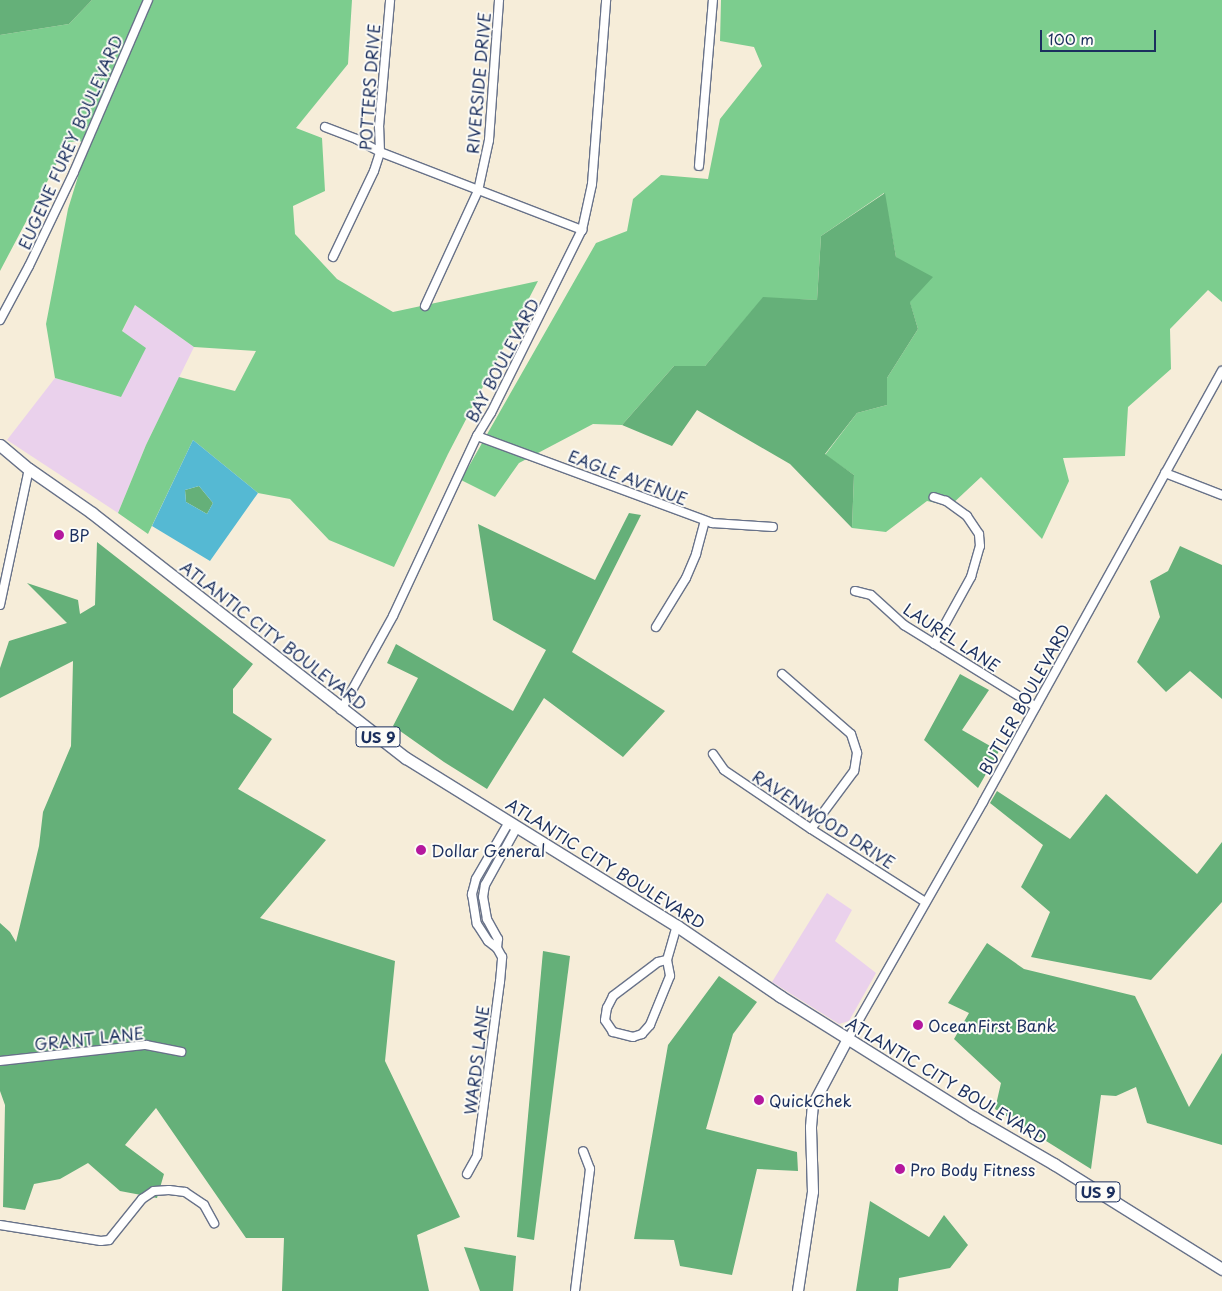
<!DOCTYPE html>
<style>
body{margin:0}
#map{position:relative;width:1222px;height:1291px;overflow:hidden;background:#f6edd9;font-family:"Playpen Sans",sans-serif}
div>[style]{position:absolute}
.built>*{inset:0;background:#ead1ec}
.green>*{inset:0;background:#7ccd8e}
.forest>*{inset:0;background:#65b079}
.water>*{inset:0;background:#55b9d3}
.roads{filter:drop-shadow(1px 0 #687289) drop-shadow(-1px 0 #687289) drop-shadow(0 1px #687289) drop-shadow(0 -1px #687289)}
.minor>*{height:8px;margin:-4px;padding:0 4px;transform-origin:4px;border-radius:4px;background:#fff}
.major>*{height:10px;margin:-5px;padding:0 5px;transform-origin:5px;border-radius:5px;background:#fff}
.highway>*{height:11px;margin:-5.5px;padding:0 5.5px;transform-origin:5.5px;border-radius:5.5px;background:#fff}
.dots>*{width:14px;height:14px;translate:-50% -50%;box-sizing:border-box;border:2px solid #fdfcf7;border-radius:50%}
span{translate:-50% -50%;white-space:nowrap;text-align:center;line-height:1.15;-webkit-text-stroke:4px #fdfcf7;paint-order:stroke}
.shield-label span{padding:1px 4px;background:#fdfcf7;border:1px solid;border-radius:4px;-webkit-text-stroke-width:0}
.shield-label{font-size:15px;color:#1b2f5e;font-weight:700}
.street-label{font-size:16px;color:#1b2f5e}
.poi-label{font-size:16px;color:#1b2f5e}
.left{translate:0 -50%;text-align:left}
.scale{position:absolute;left:1040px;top:30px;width:116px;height:22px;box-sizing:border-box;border:2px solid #1b2f5e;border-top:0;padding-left:6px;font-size:15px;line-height:18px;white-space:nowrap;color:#1b2f5e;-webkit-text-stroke:4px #fdfcf7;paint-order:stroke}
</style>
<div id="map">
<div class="built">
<i style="clip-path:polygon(135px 305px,194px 347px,146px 445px,118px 513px,7px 440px,55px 378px,121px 397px,122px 332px)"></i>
<i style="clip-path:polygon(827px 893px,852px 910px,835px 941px,876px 973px,849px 1021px,839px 1024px,772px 982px)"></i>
</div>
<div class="green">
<i style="clip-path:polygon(92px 0,352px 0,348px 64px,296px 128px,322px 138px,325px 191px,293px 206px,295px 234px,337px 279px,393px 312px,538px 281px,448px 454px,394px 567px,329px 540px,290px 499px,258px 493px,193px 440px,148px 534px,118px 513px,146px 445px,179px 377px,235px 391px,256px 351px,194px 347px,135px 305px,122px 331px,146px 348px,121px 397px,55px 378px,46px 324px,68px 209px,89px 141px,68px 142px,0 271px,0 35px,69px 24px)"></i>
<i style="clip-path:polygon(721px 0,1222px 0,1222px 302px,1208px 290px,1170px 329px,1171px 369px,1128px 407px,1125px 456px,1063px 458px,1069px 481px,1042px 539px,981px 477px,950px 506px,927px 501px,886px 532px,852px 528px,854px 475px,825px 455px,857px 413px,887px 405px,887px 378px,918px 329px,896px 257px,884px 193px,821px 236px,817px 300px,763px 298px,705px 366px,674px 366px,622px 425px,593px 424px,519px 463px,495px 497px,461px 480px,596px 243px,627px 231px,633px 199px,661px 175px,708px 179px,720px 119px,762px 66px,754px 47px,720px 41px)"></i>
</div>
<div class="forest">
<i style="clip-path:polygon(0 0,92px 0,69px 24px,0 35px)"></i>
<i style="clip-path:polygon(885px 193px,896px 257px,933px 277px,910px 302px,918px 329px,887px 378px,887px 405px,857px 413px,825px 454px,854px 475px,852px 528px,790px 464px,697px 410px,672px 446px,622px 425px,674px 366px,705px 366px,763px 297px,817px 300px,821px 236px)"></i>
<i style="clip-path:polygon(199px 486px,213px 503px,207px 514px,186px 502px,185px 490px)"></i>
<i style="clip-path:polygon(629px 513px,641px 515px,572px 652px,665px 711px,623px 757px,544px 698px,487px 789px,444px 762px,393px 726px,418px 678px,387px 663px,396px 644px,513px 711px,546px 650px,493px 620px,478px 524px,595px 580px)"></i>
<i style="clip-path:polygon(97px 542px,253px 664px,233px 689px,233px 713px,272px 739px,238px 789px,326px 840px,260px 918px,395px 961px,385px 1061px,460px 1217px,417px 1235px,429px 1291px,282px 1291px,284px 1238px,246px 1238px,156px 1108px,125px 1145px,164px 1174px,157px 1198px,120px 1191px,88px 1163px,60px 1179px,34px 1184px,25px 1210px,3px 1207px,5px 1105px,0 1091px,0 923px,10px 932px,16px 942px,39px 846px,43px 812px,71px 746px,73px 661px,0 698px,0 668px,9px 641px,67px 623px,27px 583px,78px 600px,80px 614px,95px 605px)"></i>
<i style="clip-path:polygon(1180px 546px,1222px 565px,1222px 699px,1190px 671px,1166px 692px,1137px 662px,1160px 617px,1150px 581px,1168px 571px)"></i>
<i style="clip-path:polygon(960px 674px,989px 690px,962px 730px,999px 751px,978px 788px,924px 740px)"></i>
<i style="clip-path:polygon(997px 791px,1070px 839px,1106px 794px,1197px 874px,1222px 842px,1222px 902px,1151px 980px,1031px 957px,1050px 912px,1021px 887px,1043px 845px,990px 803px)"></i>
<i style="clip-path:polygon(987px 943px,1024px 969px,1135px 996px,1189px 1107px,1222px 1053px,1222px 1145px,1147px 1123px,1136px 1087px,1116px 1096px,1101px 1095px,1091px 1169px,995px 1109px,1001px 1083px,954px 1039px,969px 1013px,948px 1003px)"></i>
<i style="clip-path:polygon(543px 951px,570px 956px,534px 1240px,517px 1237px)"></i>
<i style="clip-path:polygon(719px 976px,757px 1002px,733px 1034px,706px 1129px,797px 1152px,798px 1171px,757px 1169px,732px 1275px,680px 1266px,674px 1240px,634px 1239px,668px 1045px)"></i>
<i style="clip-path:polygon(870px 1201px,929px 1237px,944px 1215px,968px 1245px,950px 1268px,899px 1278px,898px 1291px,856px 1291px)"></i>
<i style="clip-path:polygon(464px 1247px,516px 1256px,513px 1291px,480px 1291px)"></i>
</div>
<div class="water">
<i style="clip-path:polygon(evenodd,193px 440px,258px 493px,210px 561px,152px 526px,193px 440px,199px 486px,213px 503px,207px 514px,186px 502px,185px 490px,199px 486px)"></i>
</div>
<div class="roads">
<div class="minor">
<i style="left:325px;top:127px;width:33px;rotate:21deg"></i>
<i style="left:356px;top:139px;width:27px;rotate:28deg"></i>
<i style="left:380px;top:152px;width:217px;rotate:21.1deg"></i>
<i style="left:699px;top:166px;width:167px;rotate:-85.2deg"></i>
<i style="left:333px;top:257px;width:95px;rotate:-64.5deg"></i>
<i style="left:374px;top:171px;width:20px;rotate:-72deg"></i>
<i style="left:380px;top:152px;width:25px;rotate:-92deg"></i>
<i style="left:379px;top:127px;width:127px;rotate:-85deg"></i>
<i style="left:425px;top:306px;width:127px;rotate:-65.3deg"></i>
<i style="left:478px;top:191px;width:52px;rotate:-77.8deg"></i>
<i style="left:489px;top:140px;width:140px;rotate:-85.9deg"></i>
<i style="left:0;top:320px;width:61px;rotate:-61.8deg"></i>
<i style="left:29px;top:266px;width:104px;rotate:-64.4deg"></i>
<i style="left:74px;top:172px;width:187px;rotate:-66.7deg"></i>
<i style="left:477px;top:436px;width:251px;rotate:20.3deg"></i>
<i style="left:712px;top:523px;width:61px;rotate:3.8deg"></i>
<i style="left:1165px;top:473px;width:61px;rotate:21.1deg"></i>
<i style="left:855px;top:591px;width:16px;rotate:14deg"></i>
<i style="left:871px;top:595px;width:45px;rotate:42.3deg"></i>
<i style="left:904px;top:625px;width:155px;rotate:31.8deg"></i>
<i style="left:0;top:605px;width:139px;rotate:-78deg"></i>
<i style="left:656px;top:627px;width:57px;rotate:-58.5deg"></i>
<i style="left:686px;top:578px;width:26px;rotate:-67deg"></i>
<i style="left:696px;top:554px;width:34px;rotate:-75deg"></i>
<i style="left:934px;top:644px;width:77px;rotate:-61.1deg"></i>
<i style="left:971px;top:577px;width:32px;rotate:-74deg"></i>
<i style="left:980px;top:546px;width:12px;rotate:-95deg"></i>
<i style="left:979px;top:534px;width:22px;rotate:-124deg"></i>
<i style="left:967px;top:516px;width:26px;rotate:-144deg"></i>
<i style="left:946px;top:501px;width:13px;rotate:-162deg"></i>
<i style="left:782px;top:674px;width:91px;rotate:41deg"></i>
<i style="left:851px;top:734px;width:20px;rotate:72deg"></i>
<i style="left:857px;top:753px;width:18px;rotate:99deg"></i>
<i style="left:854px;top:771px;width:72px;rotate:126.6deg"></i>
<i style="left:341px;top:710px;width:107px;rotate:-61deg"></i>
<i style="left:393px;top:616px;width:199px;rotate:-65deg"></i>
<i style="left:477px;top:436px;width:27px;rotate:-59deg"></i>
<i style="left:491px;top:413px;width:204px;rotate:-63.6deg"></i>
<i style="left:582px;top:230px;width:47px;rotate:-77.7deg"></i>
<i style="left:592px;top:184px;width:185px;rotate:-85.6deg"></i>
<i style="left:713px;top:754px;width:19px;rotate:55deg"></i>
<i style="left:724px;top:770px;width:105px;rotate:34.1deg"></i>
<i style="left:811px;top:829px;width:135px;rotate:32.6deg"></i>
<i style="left:509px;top:822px;width:66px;rotate:120.1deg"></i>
<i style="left:476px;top:879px;width:16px;rotate:105deg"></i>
<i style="left:472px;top:894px;width:30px;rotate:81deg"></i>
<i style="left:477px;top:924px;width:20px;rotate:57deg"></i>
<i style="left:488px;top:941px;width:11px;rotate:38deg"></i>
<i style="left:497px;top:948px;width:9px;rotate:-84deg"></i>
<i style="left:498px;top:939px;width:23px;rotate:-119deg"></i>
<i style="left:487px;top:919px;width:22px;rotate:-100deg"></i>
<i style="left:483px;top:897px;width:12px;rotate:-81deg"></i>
<i style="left:485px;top:885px;width:66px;rotate:-61.1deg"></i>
<i style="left:667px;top:960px;width:16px;rotate:79deg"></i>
<i style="left:670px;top:976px;width:53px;rotate:112.2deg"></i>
<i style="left:650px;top:1025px;width:12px;rotate:132deg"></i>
<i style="left:642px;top:1034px;width:9px;rotate:162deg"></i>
<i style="left:633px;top:1037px;width:21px;rotate:-166deg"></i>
<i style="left:613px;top:1032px;width:14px;rotate:-124deg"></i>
<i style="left:605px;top:1020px;width:12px;rotate:-81deg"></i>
<i style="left:607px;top:1008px;width:13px;rotate:-63deg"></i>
<i style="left:613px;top:996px;width:56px;rotate:-37.1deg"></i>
<i style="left:658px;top:962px;width:9px;rotate:-13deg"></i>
<i style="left:667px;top:960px;width:35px;rotate:-74deg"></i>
<i style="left:848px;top:1039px;width:273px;rotate:-60.3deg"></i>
<i style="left:983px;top:802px;width:493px;rotate:-61deg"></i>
<i style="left:0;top:1061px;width:147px;rotate:-6.3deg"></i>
<i style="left:146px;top:1045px;width:36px;rotate:11deg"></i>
<i style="left:467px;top:1174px;width:21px;rotate:-61deg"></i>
<i style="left:477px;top:1156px;width:176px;rotate:-82.5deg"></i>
<i style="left:500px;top:982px;width:25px;rotate:-85deg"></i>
<i style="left:502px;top:957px;width:10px;rotate:-119deg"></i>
<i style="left:0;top:1225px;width:102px;rotate:9deg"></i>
<i style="left:101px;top:1241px;width:8px;rotate:-7deg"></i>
<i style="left:109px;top:1240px;width:53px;rotate:-51.2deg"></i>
<i style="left:142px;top:1199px;width:14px;rotate:-34deg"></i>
<i style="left:154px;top:1191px;width:15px;rotate:-4deg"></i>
<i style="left:169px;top:1190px;width:16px;rotate:7deg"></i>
<i style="left:185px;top:1192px;width:23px;rotate:34deg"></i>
<i style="left:204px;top:1205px;width:21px;rotate:61deg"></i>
<i style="left:575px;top:1291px;width:123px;rotate:-83deg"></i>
<i style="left:590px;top:1169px;width:19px;rotate:-111deg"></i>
</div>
<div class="major">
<i style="left:798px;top:1291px;width:100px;rotate:-81.4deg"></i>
<i style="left:813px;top:1192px;width:65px;rotate:-91.8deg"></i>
<i style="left:811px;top:1127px;width:22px;rotate:-85deg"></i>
<i style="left:813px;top:1105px;width:75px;rotate:-62.1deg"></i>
</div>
<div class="highway">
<i style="left:0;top:445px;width:38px;rotate:40deg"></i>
<i style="left:29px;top:469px;width:77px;rotate:34.9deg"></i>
<i style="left:92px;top:513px;width:398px;rotate:38deg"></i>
<i style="left:406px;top:758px;width:319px;rotate:31.8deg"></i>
<i style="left:677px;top:926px;width:125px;rotate:34.2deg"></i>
<i style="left:780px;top:996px;width:228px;rotate:32.1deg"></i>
<i style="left:973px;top:1117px;width:94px;rotate:30.1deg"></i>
<i style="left:1054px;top:1164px;width:198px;rotate:32deg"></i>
</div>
</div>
<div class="dots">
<i style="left:59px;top:535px;background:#b5179e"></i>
<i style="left:421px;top:850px;background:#b5179e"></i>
<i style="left:918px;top:1025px;background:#b5179e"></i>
<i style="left:759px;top:1100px;background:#b5179e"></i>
<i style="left:900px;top:1169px;background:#b5179e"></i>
</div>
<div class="shield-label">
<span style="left:378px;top:737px">US 9</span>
<span style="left:1098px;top:1192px">US 9</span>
</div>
<div class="street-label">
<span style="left:478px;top:83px;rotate:-85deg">RIVERSIDE DRIVE</span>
<span style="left:369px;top:87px;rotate:-86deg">POTTERS DRIVE</span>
<span style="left:70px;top:142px;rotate:-66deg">EUGENE FUREY BOULEVARD</span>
<span style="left:502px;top:360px;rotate:-62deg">BAY BOULEVARD</span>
<span style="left:628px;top:477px;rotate:21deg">EAGLE AVENUE</span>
<span style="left:274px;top:635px;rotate:38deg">ATLANTIC CITY BOULEVARD</span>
<span style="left:952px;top:637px;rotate:33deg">LAUREL LANE</span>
<span style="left:1024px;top:699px;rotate:-61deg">BUTLER BOULEVARD</span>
<span style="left:824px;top:819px;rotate:33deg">RAVENWOOD DRIVE</span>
<span style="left:606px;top:863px;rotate:32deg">ATLANTIC CITY BOULEVARD</span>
<span style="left:89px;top:1038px;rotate:-6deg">GRANT LANE</span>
<span style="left:476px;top:1060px;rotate:-83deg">WARDS LANE</span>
<span style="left:947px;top:1080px;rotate:31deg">ATLANTIC CITY BOULEVARD</span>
</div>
<div class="poi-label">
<span class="left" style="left:69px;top:535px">BP</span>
<span class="left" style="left:431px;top:850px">Dollar General</span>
<span class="left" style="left:928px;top:1025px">OceanFirst Bank</span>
<span class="left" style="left:769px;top:1100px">QuickChek</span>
<span class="left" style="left:910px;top:1169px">Pro Body Fitness</span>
</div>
<div class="scale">100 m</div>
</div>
